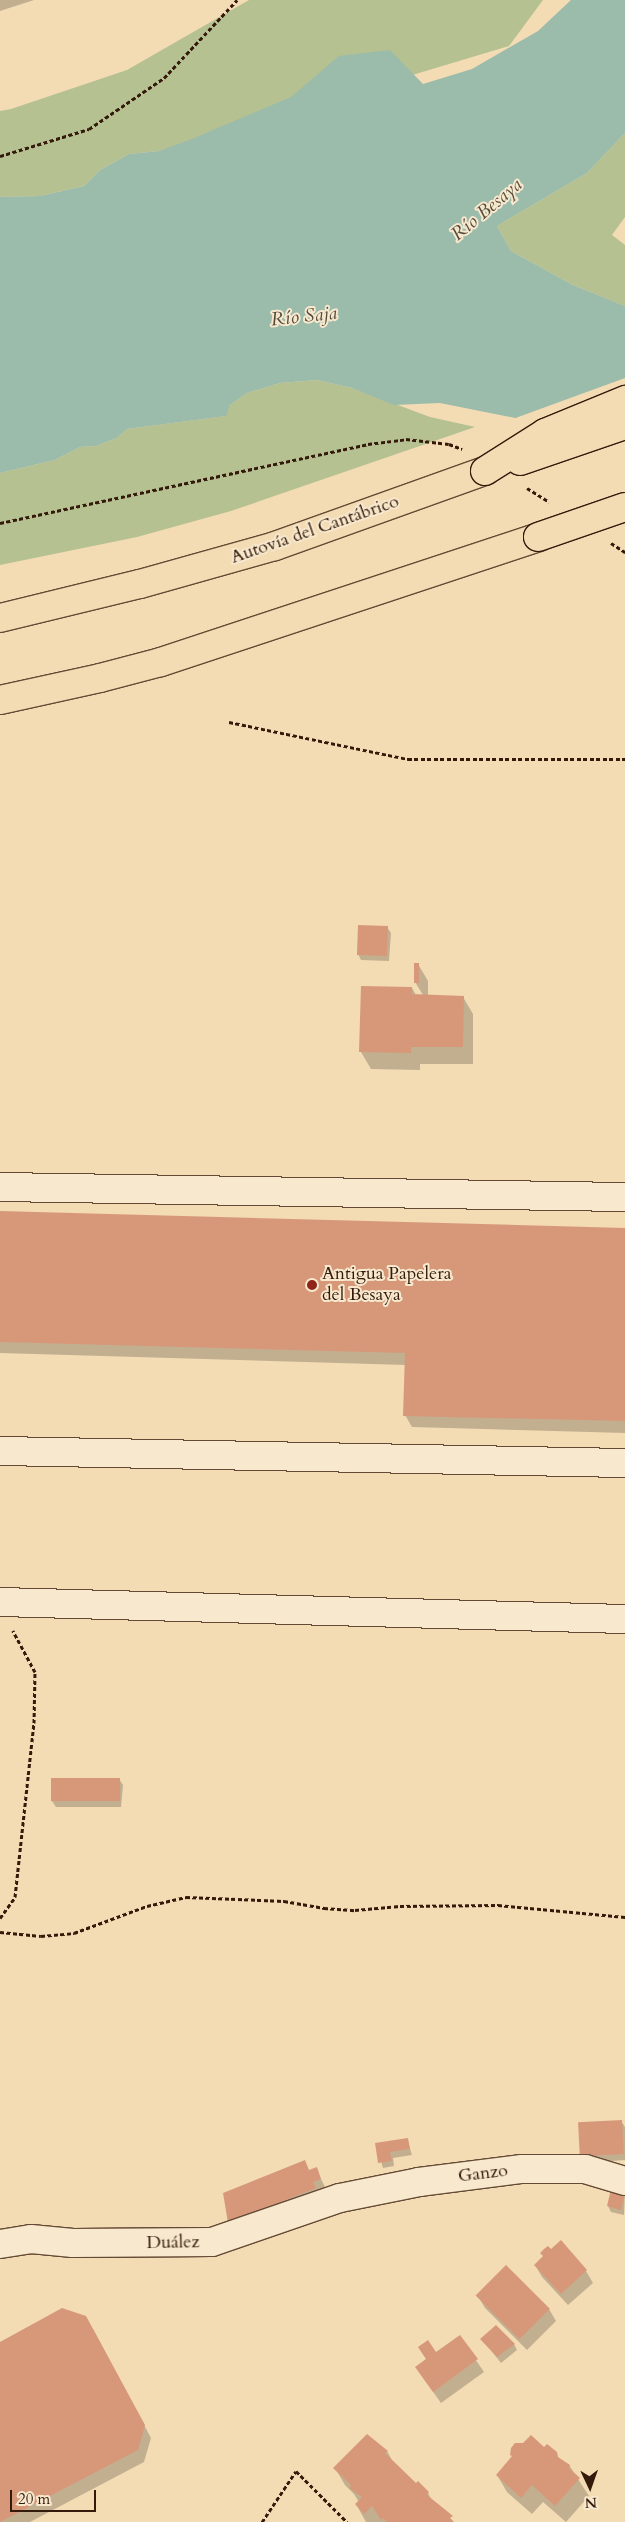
<!DOCTYPE html>
<meta charset="utf-8">
<style>
body{margin:0}
#map{position:relative;width:625px;height:2522px;overflow:hidden;background:#f3dbb4;font-family:Cardo,serif}
div>[style]{position:absolute}
.green>*{inset:0;background:#b5c191}
.water>*{inset:0;background:#9bbbab}
.pier>*{inset:0;background:#f3dbb4}
.shadow>*{inset:0;background:#0003}
.building>*{inset:0;background:#d7987a;transform-origin:0 0}
.path>*{height:3px;margin-top:-1.5px;transform-origin:0;background:repeating-linear-gradient(90deg,#341a0a 0 4px,transparent 0 6.5px)}
.roads{filter:drop-shadow(1px 0 #644a34) drop-shadow(-1px 0 #644a34) drop-shadow(0 1px #644a34) drop-shadow(0 -1px #644a34)}
.minor>*{height:28px;margin:-14px;padding:0 14px;transform-origin:14px;border-radius:14px;background:#f7e8ce}
.highway>*{height:28px;margin:-14px;padding:0 14px;transform-origin:14px;border-radius:14px;background:#f3dbb4}
.bridges{filter:drop-shadow(1px 0 #341a0a) drop-shadow(-1px 0 #341a0a) drop-shadow(0 1px #341a0a) drop-shadow(0 -1px #341a0a)}
.highway-bridge>*{height:28px;margin:-14px;padding:0 14px;transform-origin:14px;border-radius:14px;background:#f3dbb4}
.dots>*{width:14px;height:14px;translate:-50% -50%;box-sizing:border-box;border:2px solid #f7e8ce;border-radius:50%}
span{translate:-50% -50%;white-space:nowrap;text-align:center;line-height:1.15;-webkit-text-stroke:4px #f7e8ce;paint-order:stroke}
.street-label{font-size:18px;color:#341a0a}
.poi-label{font-size:18px;color:#341a0a}
.left{translate:0 -50%;text-align:left}
.water-label{font-size:19px;color:#534a3a;font-style:italic}
.north{position:absolute;left:565px;top:2462px;width:50px;height:50px;-webkit-text-stroke:4px #f7e8ce;paint-order:stroke;rotate:177deg;font-size:14px;font-weight:700;line-height:20px;text-align:center;color:#341a0a}
.north::after{content:'';display:block;margin:auto;width:18px;height:22px;background:#341a0a;clip-path:polygon(50% 0,100% 100%,50% 72%,0 100%)}
.scale{position:absolute;left:10px;top:2490px;width:86px;height:22px;box-sizing:border-box;border:2px solid #341a0a;border-top:0;padding-left:6px;font-size:15px;line-height:18px;white-space:nowrap;color:#341a0a;-webkit-text-stroke:4px #f7e8ce;paint-order:stroke}
</style>
<div id="map">
<div class="green">
<i style="clip-path:polygon(249px 0,543px 0,509px 46px,159px 151px,129px 154px,100px 170px,84px 186px,40px 196px,0 197px,0 111px,11px 109px,127px 70px)"></i>
<i style="clip-path:polygon(625px 133px,625px 217px,612px 235px,625px 245px,625px 306px,573px 285px,511px 251px,497px 226px,587px 173px)"></i>
<i style="clip-path:polygon(317px 380px,352px 388px,430px 417px,475px 427px,231px 511px,137px 537px,0 565px,0 473px,55px 460px,80px 447px,96px 446px,117px 438px,127px 429px,225px 416px,230px 405px,247px 393px,280px 383px)"></i>
</div>
<div class="water">
<i style="clip-path:polygon(571px 0,625px 0,625px 133px,587px 173px,497px 226px,511px 251px,573px 285px,625px 306px,625px 460px,530px 421px,440px 403px,394px 405px,352px 388px,317px 380px,280px 383px,247px 393px,230px 405px,226px 416px,127px 429px,117px 438px,96px 446px,80px 447px,55px 460px,0 473px,0 197px,40px 196px,84px 186px,100px 170px,129px 154px,159px 151px,192px 139px,291px 97px,339px 56px,390px 50px,423px 84px,472px 69px,538px 31px)"></i>
</div>
<div class="pier">
<i style="clip-path:polygon(625px 378px,625px 463px,570px 435px,510px 420px)"></i>
</div>
<div class="shadow">
<i style="clip-path:polygon(0 0,34px 0,0 11px)"></i>
<i style="clip-path:polygon(387px 927px,391px 933px,389px 961px,361px 960px,358px 954px)"></i>
<i style="clip-path:polygon(418px 964px,428px 981px,428px 996px,463px 997px,473px 1014px,473px 1064px,420px 1064px,420px 1070px,371px 1069px,361px 1052px,412px 988px,416px 995px,423px 995px,415px 982px)"></i>
<i style="clip-path:polygon(0 1212px,625px 1229px,625px 1433px,412px 1427px,405px 1415px,406px 1365px,0 1353px)"></i>
<i style="clip-path:polygon(119px 1779px,123px 1785px,121px 1807px,56px 1807px,52px 1801px)"></i>
<i style="clip-path:polygon(621px 2121px,625px 2127px,625px 2160px,584px 2163px)"></i>
<i style="clip-path:polygon(407px 2139px,412px 2155px,393px 2158px,394px 2166px,383px 2168px,376px 2144px)"></i>
<i style="clip-path:polygon(316px 2169px,327px 2191px,229px 2223px)"></i>
<i style="clip-path:polygon(625px 2189px,624px 2215px,611px 2212px,608px 2206px)"></i>
<i style="clip-path:polygon(560px 2242px,586px 2271px,593px 2283px,568px 2305px,542px 2277px,535px 2265px)"></i>
<i style="clip-path:polygon(478px 2296px,549px 2309px,556px 2321px,527px 2350px,485px 2308px)"></i>
<i style="clip-path:polygon(93px 2329px,151px 2438px,144px 2462px,30px 2522px,0 2522px,0 2343px)"></i>
<i style="clip-path:polygon(460px 2337px,484px 2372px,441px 2403px,424px 2379px,427px 2360px,419px 2348px,436px 2354px)"></i>
<i style="clip-path:polygon(482px 2339px,514px 2344px,517px 2350px,501px 2363px)"></i>
<i style="clip-path:polygon(544px 2448px,556px 2453px,559px 2459px,569px 2465px,589px 2496px,566px 2522px,543px 2502px,532px 2514px,507px 2492px,497px 2475px)"></i>
<i style="clip-path:polygon(387px 2451px,393px 2462px,415px 2485px,428px 2493px,432px 2501px,454px 2522px,366px 2522px,356px 2504px,359px 2502px,354px 2494px,345px 2485px,335px 2468px)"></i>
</div>
<div class="building">
<i style="left:358px;top:925px;width:30px;height:30px;rotate:2deg"></i>
<i style="left:414px;top:963px;width:5px;height:20px"></i>
<i style="clip-path:polygon(361px 986px,412px 987px,412px 994px,464px 996px,463px 1047px,411px 1047px,411px 1053px,359px 1052px)"></i>
<i style="clip-path:polygon(0 1211px,625px 1228px,625px 1421px,403px 1416px,405px 1353px,0 1342px)"></i>
<i style="left:51px;top:1778px;width:69px;height:23px"></i>
<i style="left:622px;top:2120px;width:34px;height:44px;rotate:87deg"></i>
<i style="clip-path:polygon(408px 2138px,410px 2149px,390px 2152px,392px 2161px,378px 2163px,375px 2143px)"></i>
<i style="clip-path:polygon(305px 2160px,309px 2170px,317px 2167px,321px 2179px,313px 2182px,316px 2188px,228px 2223px,223px 2193px)"></i>
<i style="clip-path:polygon(612px 2185px,625px 2194px,621px 2210px,607px 2206px)"></i>
<i style="clip-path:polygon(561px 2240px,587px 2270px,561px 2294px,534px 2265px,543px 2256px,540px 2253px,544px 2249px,548px 2246px,551px 2249px)"></i>
<i style="left:506px;top:2265px;width:62px;height:43px;rotate:45deg"></i>
<i style="clip-path:polygon(62px 2308px,86px 2316px,145px 2425px,138px 2450px,0 2522px,0 2342px)"></i>
<i style="clip-path:polygon(496px 2325px,515px 2344px,497px 2357px,480px 2339px)"></i>
<i style="clip-path:polygon(460px 2335px,478px 2359px,433px 2392px,415px 2367px,426px 2359px,418px 2347px,428px 2340px,436px 2352px)"></i>
<i style="clip-path:polygon(367px 2434px,388px 2451px,385px 2453px,416px 2483px,418px 2481px,429px 2492px,427px 2495px,453px 2516px,450px 2518px,454px 2522px,387px 2522px,383px 2518px,381px 2520px,372px 2506px,364px 2514px,355px 2504px,362px 2497px,349px 2488px,351px 2485px,333px 2468px)"></i>
<i style="clip-path:polygon(531px 2435px,544px 2447px,547px 2444px,557px 2452px,558px 2457px,570px 2465px,569px 2468px,580px 2478px,555px 2506px,532px 2485px,521px 2498px,496px 2475px,512px 2456px,510px 2455px,511px 2448px,515px 2443px,523px 2443px)"></i>
</div>
<div class="path">
<i style="left:0;top:156px;width:93px;rotate:-16.9deg"></i>
<i style="left:89px;top:129px;width:91px;rotate:-34.2deg"></i>
<i style="left:164px;top:78px;width:107px;rotate:-46.9deg"></i>
<i style="left:527px;top:488px;width:26px;rotate:32deg"></i>
<i style="left:0;top:523px;width:376px;rotate:-12.1deg"></i>
<i style="left:368px;top:444px;width:38px;rotate:-7deg"></i>
<i style="left:406px;top:439px;width:43px;rotate:6.6deg"></i>
<i style="left:449px;top:444px;width:14px;rotate:21deg"></i>
<i style="left:611px;top:543px;width:17px;rotate:33deg"></i>
<i style="left:229px;top:722px;width:183px;rotate:11.7deg"></i>
<i style="left:408px;top:759px;width:217px"></i>
<i style="left:0;top:1918px;width:26px;rotate:-54deg"></i>
<i style="left:15px;top:1897px;width:175px;rotate:-83.8deg"></i>
<i style="left:34px;top:1723px;width:51px;rotate:-88.9deg"></i>
<i style="left:35px;top:1672px;width:47px;rotate:-118.2deg"></i>
<i style="left:0;top:1932px;width:41px;rotate:5.6deg"></i>
<i style="left:41px;top:1936px;width:33px;rotate:-5deg"></i>
<i style="left:74px;top:1933px;width:78px;rotate:-20.3deg"></i>
<i style="left:147px;top:1906px;width:40px;rotate:-13deg"></i>
<i style="left:186px;top:1897px;width:98px;rotate:2.3deg"></i>
<i style="left:284px;top:1901px;width:41px;rotate:9.9deg"></i>
<i style="left:324px;top:1908px;width:31px;rotate:4deg"></i>
<i style="left:355px;top:1910px;width:45px;rotate:-5.1deg"></i>
<i style="left:400px;top:1906px;width:98px;rotate:-0.6deg"></i>
<i style="left:498px;top:1905px;width:128px;rotate:5.4deg"></i>
<i style="left:262px;top:2522px;width:61px;rotate:-56.3deg"></i>
<i style="left:296px;top:2471px;width:72px;rotate:45deg"></i>
</div>
<div class="roads">
<div class="minor">
<i style="left:0;top:1187px;width:625px;rotate:0.92deg"></i>
<i style="left:0;top:1451px;width:625px;rotate:1.1deg"></i>
<i style="left:0;top:1602px;width:625px;rotate:1.56deg"></i>
<i style="left:0;top:2244px;width:31px;rotate:-9deg"></i>
<i style="left:31px;top:2239px;width:42px;rotate:5.4deg"></i>
<i style="left:73px;top:2243px;width:139px;rotate:-0.4deg"></i>
<i style="left:212px;top:2242px;width:135px;rotate:-19deg"></i>
<i style="left:340px;top:2198px;width:81px;rotate:-11.4deg"></i>
<i style="left:419px;top:2182px;width:104px;rotate:-7.2deg"></i>
<i style="left:522px;top:2169px;width:63px"></i>
<i style="left:585px;top:2169px;width:42px;rotate:16.7deg"></i>
</div>
<div class="highway">
<i style="left:0;top:618px;width:144px;rotate:-13.7deg"></i>
<i style="left:140px;top:584px;width:140px;rotate:-15.7deg"></i>
<i style="left:275px;top:546px;width:223px;rotate:-19.7deg"></i>
<i style="left:0;top:700px;width:102px;rotate:-12.4deg"></i>
<i style="left:100px;top:678px;width:63px;rotate:-14.7deg"></i>
<i style="left:161px;top:662px;width:397px;rotate:-18.3deg"></i>
</div>
</div>
<div class="bridges">
<div class="highway-bridge">
<i style="left:520px;top:461px;width:111px;rotate:-18.9deg"></i>
<i style="left:485px;top:471px;width:71px;rotate:-32.3deg"></i>
<i style="left:545px;top:433px;width:87px;rotate:-22.4deg"></i>
<i style="left:538px;top:537px;width:92px;rotate:-19deg"></i>
</div>
</div>
<div class="dots">
<i style="left:312px;top:1285px;background:#8f2418"></i>
</div>
<div class="street-label">
<span style="left:315px;top:530px;rotate:-19deg">Autovía del Cantábrico</span>
<span style="left:483px;top:2174px;rotate:-7deg">Ganzo</span>
<span style="left:173px;top:2243px;rotate:-1deg">Duález</span>
</div>
<div class="poi-label">
<span class="left" style="left:322px;top:1285px">Antigua Papelera<br>del Besaya</span>
</div>
<div class="water-label">
<span style="left:487px;top:210px;rotate:-40deg">Río Besaya</span>
<span style="left:304px;top:317px;rotate:-6deg">Río Saja</span>
</div>
<div class="north">N</div>
<div class="scale">20 m</div>
</div>
